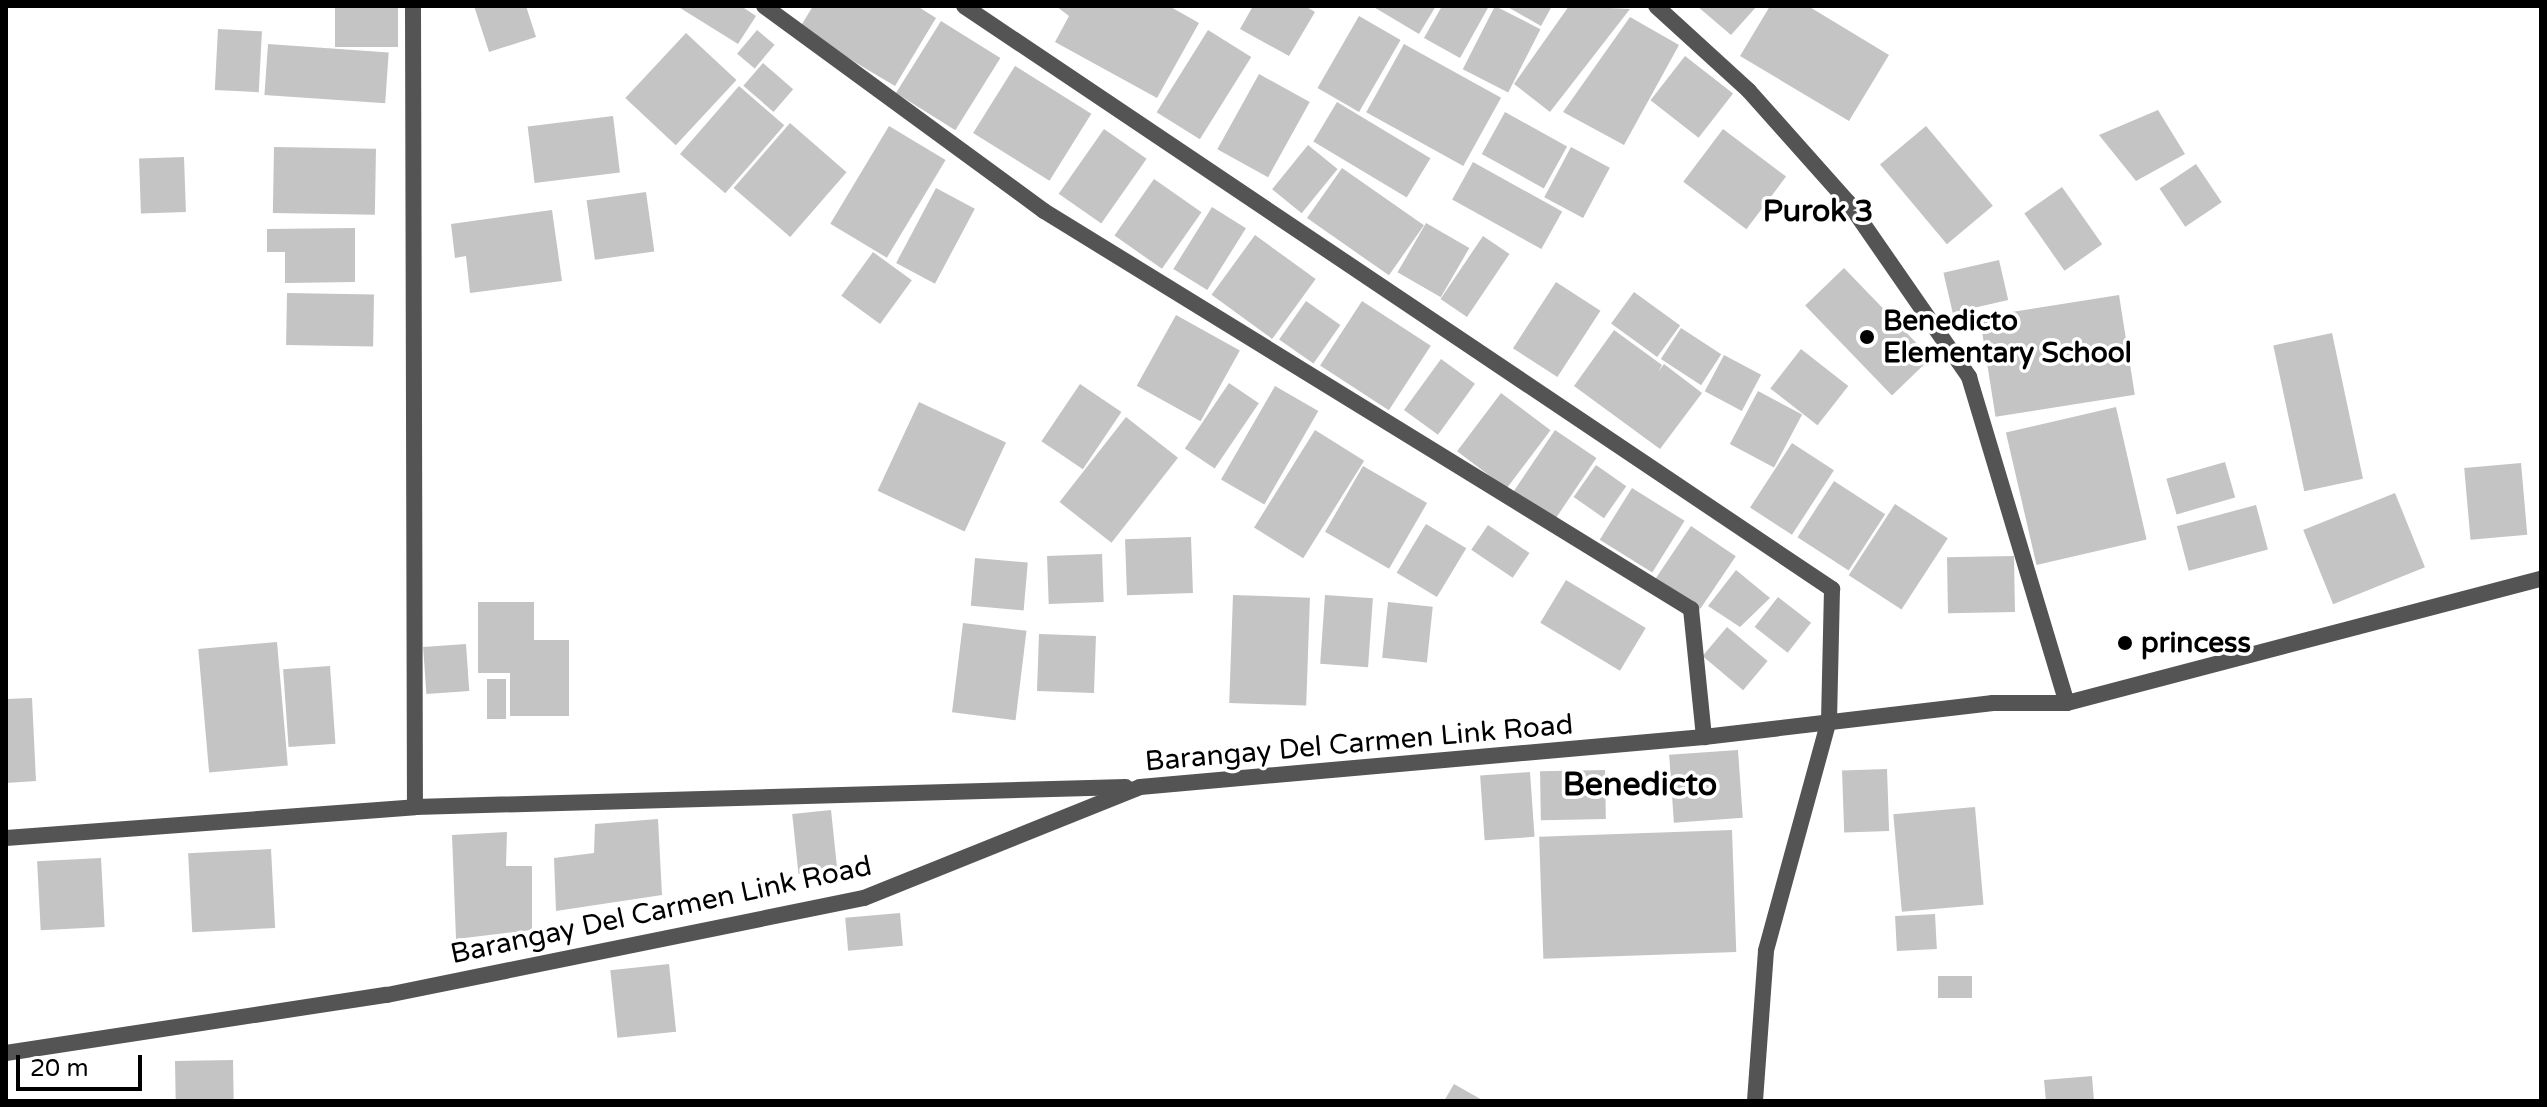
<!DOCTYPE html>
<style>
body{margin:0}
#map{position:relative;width:2547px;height:1107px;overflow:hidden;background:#fff;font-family:"Varela Round",sans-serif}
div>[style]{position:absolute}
.building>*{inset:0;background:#c4c4c4;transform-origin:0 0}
.minor>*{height:16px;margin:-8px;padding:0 8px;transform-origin:8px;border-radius:8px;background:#545454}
.tertiary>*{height:16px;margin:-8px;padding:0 8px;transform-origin:8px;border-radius:8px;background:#545454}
.dots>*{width:22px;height:22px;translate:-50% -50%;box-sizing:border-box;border:4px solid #fff;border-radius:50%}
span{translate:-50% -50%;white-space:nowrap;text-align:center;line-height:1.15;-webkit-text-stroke:7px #fff;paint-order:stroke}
.poi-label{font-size:28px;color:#000;font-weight:700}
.left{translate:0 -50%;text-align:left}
.street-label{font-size:28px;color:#000}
.neighbourhood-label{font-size:30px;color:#000;font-weight:700}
.quarter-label{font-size:32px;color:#000;font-weight:700}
.frame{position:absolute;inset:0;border:8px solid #000;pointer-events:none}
.scale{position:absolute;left:16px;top:1055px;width:126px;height:36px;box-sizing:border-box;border:4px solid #000;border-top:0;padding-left:10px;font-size:24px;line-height:28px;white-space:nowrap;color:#000;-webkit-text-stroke:6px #fff;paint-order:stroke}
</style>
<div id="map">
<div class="building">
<i style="left:335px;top:6px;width:63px;height:41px"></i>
<i style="clip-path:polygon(474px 6px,526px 6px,536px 37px,489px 52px)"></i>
<i style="clip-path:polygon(677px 6px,741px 6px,756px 16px,738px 44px)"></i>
<i style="clip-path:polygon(813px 6px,917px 6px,936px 18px,895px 86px,799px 29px)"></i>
<i style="clip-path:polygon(1056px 6px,1169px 6px,1199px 23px,1157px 98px,1055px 42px,1069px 16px)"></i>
<i style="clip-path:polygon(1253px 6px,1305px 6px,1315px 12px,1289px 56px,1240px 29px)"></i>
<i style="clip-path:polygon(1372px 6px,1436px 6px,1419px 34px)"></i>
<i style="clip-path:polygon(1442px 6px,1489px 6px,1460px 58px,1424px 38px)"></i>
<i style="left:1495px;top:6px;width:51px;height:71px;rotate:27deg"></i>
<i style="clip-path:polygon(1506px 6px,1552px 6px,1541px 26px)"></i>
<i style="clip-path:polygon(1569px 6px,1630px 9px,1550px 112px,1514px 84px)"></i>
<i style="clip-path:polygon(1697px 6px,1757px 6px,1731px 35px)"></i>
<i style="clip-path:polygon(1770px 6px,1808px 6px,1889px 55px,1849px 121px,1740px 56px)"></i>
<i style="left:1359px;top:16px;width:48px;height:83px;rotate:30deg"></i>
<i style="clip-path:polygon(1630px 17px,1679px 45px,1624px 145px,1563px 112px)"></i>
<i style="left:941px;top:21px;width:70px;height:85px;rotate:32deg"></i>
<i style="left:218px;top:29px;width:44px;height:61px;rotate:3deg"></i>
<i style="left:757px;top:30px;width:23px;height:31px;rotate:40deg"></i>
<i style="left:1208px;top:30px;width:51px;height:97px;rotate:32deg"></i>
<i style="left:686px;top:33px;width:69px;height:89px;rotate:43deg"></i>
<i style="left:268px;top:44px;width:121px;height:51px;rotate:4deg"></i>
<i style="left:1404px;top:44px;width:111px;height:78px;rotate:29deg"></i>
<i style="left:1685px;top:56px;width:61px;height:56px;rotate:38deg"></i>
<i style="left:763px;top:63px;width:40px;height:30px;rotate:41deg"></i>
<i style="left:1015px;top:66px;width:90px;height:79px;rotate:32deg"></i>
<i style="left:1259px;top:74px;width:58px;height:86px;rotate:29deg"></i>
<i style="left:739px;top:86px;width:60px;height:90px;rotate:41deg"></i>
<i style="left:1337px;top:102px;width:109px;height:46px;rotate:31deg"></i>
<i style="clip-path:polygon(2158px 110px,2185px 154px,2136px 181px,2099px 135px)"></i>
<i style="left:1505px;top:112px;width:71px;height:48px;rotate:29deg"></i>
<i style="left:613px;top:116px;width:57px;height:86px;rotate:83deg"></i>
<i style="left:790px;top:123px;width:75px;height:86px;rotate:41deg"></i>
<i style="left:889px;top:126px;width:66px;height:114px;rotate:31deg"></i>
<i style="left:1926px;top:126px;width:104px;height:60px;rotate:50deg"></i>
<i style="left:1104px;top:129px;width:52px;height:79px;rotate:35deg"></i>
<i style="left:1723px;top:129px;width:79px;height:66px;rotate:37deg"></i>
<i style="left:1308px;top:145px;width:38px;height:57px;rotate:39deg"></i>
<i style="left:274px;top:147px;width:102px;height:66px;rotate:1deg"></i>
<i style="left:1571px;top:147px;width:44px;height:57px;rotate:28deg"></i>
<i style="left:184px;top:157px;width:55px;height:45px;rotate:88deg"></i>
<i style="left:1473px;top:162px;width:102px;height:43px;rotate:29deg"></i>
<i style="left:2196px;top:164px;width:46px;height:44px;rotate:56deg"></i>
<i style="left:1342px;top:168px;width:100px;height:61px;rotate:35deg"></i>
<i style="left:1154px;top:179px;width:58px;height:69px;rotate:35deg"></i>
<i style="left:2062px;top:187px;width:70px;height:46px;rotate:55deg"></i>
<i style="left:936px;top:188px;width:44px;height:85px;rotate:28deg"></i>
<i style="left:646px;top:192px;width:60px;height:60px;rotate:82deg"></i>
<i style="left:1212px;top:207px;width:40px;height:73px;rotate:32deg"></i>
<i style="clip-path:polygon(552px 210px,562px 281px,470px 293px,466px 256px,455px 258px,451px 224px)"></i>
<i style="left:1426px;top:223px;width:50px;height:57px;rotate:30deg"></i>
<i style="clip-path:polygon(355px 228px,355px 282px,285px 283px,285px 252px,267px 252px,267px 229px)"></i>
<i style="left:1255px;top:235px;width:75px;height:74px;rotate:36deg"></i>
<i style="left:1483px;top:236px;width:32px;height:76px;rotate:34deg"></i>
<i style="left:873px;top:252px;width:48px;height:54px;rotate:36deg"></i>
<i style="left:1999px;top:260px;width:41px;height:57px;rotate:77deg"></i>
<i style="left:1844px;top:268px;width:125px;height:54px;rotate:46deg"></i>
<i style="left:1556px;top:282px;width:53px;height:79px;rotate:33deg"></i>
<i style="left:1634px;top:292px;width:57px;height:39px;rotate:36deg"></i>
<i style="left:287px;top:293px;width:87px;height:52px;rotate:1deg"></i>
<i style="left:2119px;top:295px;width:101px;height:141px;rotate:81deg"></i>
<i style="left:1306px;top:301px;width:42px;height:47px;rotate:35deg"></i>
<i style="left:1362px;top:301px;width:82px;height:77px;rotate:33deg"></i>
<i style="left:1176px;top:315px;width:73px;height:81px;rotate:29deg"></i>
<i style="left:1681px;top:328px;width:48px;height:37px;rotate:33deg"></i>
<i style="clip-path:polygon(1614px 330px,1662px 365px,1658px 372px,1664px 364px,1702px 393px,1660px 449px,1574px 386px)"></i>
<i style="left:2332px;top:333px;width:149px;height:60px;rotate:78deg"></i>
<i style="left:1801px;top:349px;width:60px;height:50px;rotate:38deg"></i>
<i style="left:1724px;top:355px;width:42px;height:41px;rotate:28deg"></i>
<i style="left:1441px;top:359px;width:42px;height:63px;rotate:36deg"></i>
<i style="left:1229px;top:383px;width:36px;height:79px;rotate:34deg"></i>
<i style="left:1080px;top:384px;width:50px;height:69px;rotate:34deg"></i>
<i style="left:1275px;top:386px;width:50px;height:108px;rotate:30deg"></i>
<i style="left:1758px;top:391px;width:50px;height:60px;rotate:28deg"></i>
<i style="left:1501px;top:393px;width:62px;height:73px;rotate:37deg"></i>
<i style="left:919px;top:402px;width:96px;height:98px;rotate:25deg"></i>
<i style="left:2116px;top:407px;width:136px;height:113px;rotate:77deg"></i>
<i style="left:1126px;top:417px;width:66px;height:108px;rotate:38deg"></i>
<i style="left:1315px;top:430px;width:58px;height:115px;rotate:32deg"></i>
<i style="left:1555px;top:430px;width:50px;height:75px;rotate:34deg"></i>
<i style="left:1792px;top:443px;width:50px;height:77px;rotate:33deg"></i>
<i style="left:2225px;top:462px;width:37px;height:61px;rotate:74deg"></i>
<i style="left:2521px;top:463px;width:72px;height:57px;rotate:85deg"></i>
<i style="left:1596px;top:465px;width:37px;height:39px;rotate:35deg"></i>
<i style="left:1363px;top:466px;width:74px;height:76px;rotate:30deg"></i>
<i style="left:1834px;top:481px;width:61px;height:67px;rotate:33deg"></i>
<i style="left:1632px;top:488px;width:62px;height:61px;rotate:32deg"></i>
<i style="left:2395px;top:493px;width:80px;height:99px;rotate:68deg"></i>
<i style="left:1895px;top:504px;width:63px;height:85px;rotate:33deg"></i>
<i style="left:2256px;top:505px;width:46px;height:82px;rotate:75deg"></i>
<i style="left:1426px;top:524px;width:47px;height:57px;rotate:31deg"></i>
<i style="left:1488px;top:525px;width:50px;height:30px;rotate:34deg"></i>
<i style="left:1691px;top:526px;width:54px;height:63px;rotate:34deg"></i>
<i style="left:1191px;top:537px;width:56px;height:66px;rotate:88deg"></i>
<i style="left:1102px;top:554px;width:48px;height:55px;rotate:88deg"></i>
<i style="left:2014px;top:556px;width:56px;height:67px;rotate:89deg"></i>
<i style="left:975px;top:558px;width:53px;height:48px;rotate:5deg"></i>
<i style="clip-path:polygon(1736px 570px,1770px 598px,1740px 627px,1708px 606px)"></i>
<i style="left:1566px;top:580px;width:93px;height:50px;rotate:31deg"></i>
<i style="left:1233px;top:595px;width:77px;height:108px;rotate:2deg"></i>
<i style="left:1325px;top:595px;width:48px;height:69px;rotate:4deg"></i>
<i style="left:1778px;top:597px;width:42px;height:38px;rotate:38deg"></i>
<i style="clip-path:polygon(478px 602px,534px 602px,534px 640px,569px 640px,569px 716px,510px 716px,510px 673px,478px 673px)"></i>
<i style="left:1388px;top:602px;width:45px;height:56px;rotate:6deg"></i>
<i style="left:963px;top:623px;width:64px;height:90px;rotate:7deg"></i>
<i style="left:1727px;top:627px;width:53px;height:38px;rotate:40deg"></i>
<i style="left:1039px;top:634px;width:57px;height:57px;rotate:2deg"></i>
<i style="left:277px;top:642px;width:124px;height:79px;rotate:85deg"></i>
<i style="left:466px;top:644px;width:47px;height:43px;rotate:86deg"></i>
<i style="left:330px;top:666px;width:78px;height:47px;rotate:86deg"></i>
<i style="left:487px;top:679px;width:19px;height:40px"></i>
<i style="clip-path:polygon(32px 698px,36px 781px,6px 783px,6px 699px)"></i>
<i style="left:1738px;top:750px;width:68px;height:69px;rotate:86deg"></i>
<i style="left:1887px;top:769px;width:62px;height:45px;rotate:88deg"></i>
<i style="left:1605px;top:770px;width:49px;height:65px;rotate:89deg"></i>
<i style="left:1530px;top:772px;width:65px;height:50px;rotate:86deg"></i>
<i style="left:1975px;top:807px;width:98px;height:82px;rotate:85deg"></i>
<i style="left:831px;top:810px;width:60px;height:39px;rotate:84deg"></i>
<i style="clip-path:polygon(658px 819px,662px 895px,556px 911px,554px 858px,594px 853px,595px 824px)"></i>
<i style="left:1732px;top:830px;width:122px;height:193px;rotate:88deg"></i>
<i style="clip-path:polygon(507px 832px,506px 866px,532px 866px,532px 930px,456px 939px,452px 835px)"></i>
<i style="left:271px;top:849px;width:79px;height:83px;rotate:87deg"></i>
<i style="left:101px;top:858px;width:69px;height:64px;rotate:87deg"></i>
<i style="left:900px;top:913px;width:33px;height:55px;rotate:85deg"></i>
<i style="left:1935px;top:914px;width:35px;height:40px;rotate:87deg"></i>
<i style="left:669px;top:964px;width:68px;height:59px;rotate:84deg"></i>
<i style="left:1938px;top:976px;width:34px;height:22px"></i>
<i style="left:233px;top:1060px;width:41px;height:58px;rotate:89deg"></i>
<i style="clip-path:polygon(2092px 1076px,2094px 1101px,2046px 1101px,2044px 1080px)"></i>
<i style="clip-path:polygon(1454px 1084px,1484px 1101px,1444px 1101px)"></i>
</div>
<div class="minor">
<i style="left:413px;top:6px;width:801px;rotate:89.86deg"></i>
<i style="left:764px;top:6px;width:347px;rotate:36.2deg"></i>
<i style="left:1044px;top:211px;width:760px;rotate:31.6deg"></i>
<i style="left:1691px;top:609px;width:129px;rotate:84.2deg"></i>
<i style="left:964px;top:6px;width:1046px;rotate:33.89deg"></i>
<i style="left:1832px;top:589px;width:131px;rotate:91.3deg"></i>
<i style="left:1829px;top:720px;width:239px;rotate:105.3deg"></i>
<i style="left:1766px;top:951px;width:150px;rotate:94.2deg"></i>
<i style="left:1656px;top:6px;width:126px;rotate:42.4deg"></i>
<i style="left:1749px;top:91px;width:149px;rotate:48.3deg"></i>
<i style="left:1848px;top:202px;width:213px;rotate:55.3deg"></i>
<i style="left:1969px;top:377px;width:340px;rotate:73.3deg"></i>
</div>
<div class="tertiary">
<i style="left:6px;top:838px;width:410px;rotate:-4.3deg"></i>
<i style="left:415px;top:807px;width:711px;rotate:-1.61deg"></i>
<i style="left:6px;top:1053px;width:385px;rotate:-8.7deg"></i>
<i style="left:387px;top:995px;width:487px;rotate:-11.5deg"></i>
<i style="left:864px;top:898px;width:297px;rotate:-21.9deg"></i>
<i style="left:1140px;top:787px;width:566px;rotate:-5.07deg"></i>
<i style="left:1704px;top:737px;width:291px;rotate:-6.7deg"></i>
<i style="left:1993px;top:703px;width:74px"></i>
<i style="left:2067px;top:703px;width:490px;rotate:-14.7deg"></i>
</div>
<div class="dots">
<i style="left:1867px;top:337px;background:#000"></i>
<i style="left:2125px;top:643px;background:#000"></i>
</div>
<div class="poi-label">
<span class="left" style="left:1883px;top:337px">Benedicto<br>Elementary School</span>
<span class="left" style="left:2141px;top:643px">princess</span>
</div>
<div class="street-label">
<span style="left:1359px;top:743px;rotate:-5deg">Barangay Del Carmen Link Road</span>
<span style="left:661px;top:910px;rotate:-12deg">Barangay Del Carmen Link Road</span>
</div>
<div class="neighbourhood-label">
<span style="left:1818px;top:212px">Purok 3</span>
</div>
<div class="quarter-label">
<span style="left:1640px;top:785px">Benedicto</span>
</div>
<div class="frame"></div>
<div class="scale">20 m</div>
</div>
